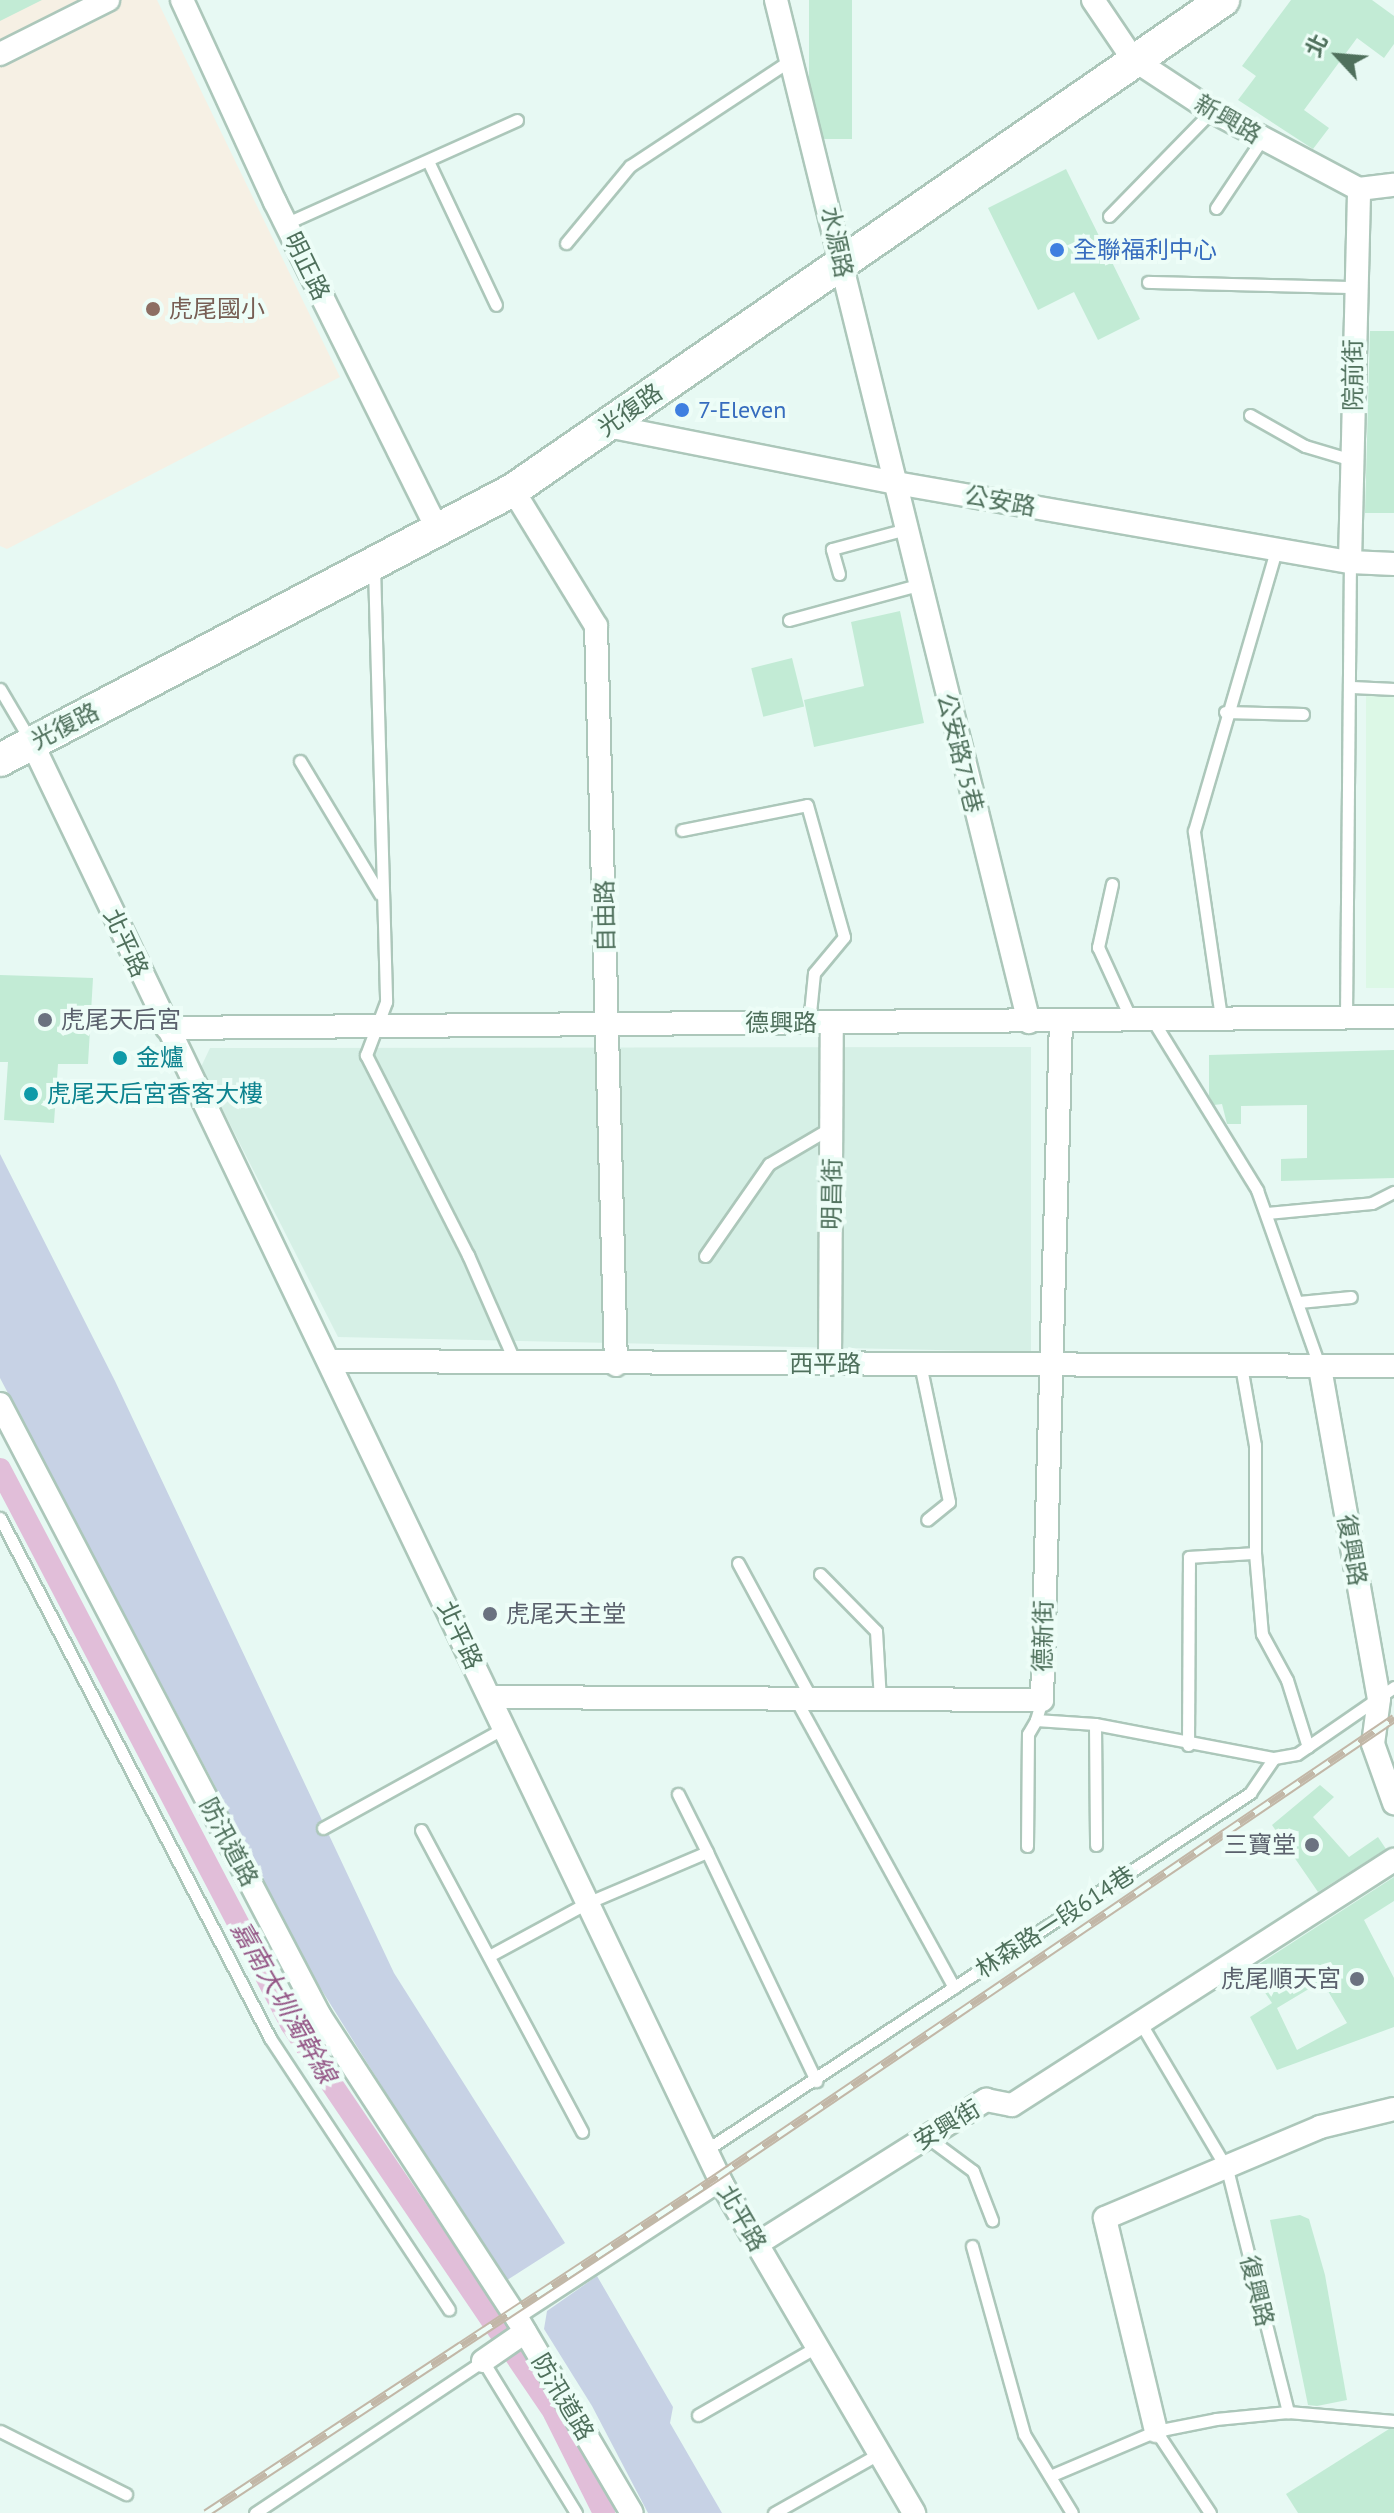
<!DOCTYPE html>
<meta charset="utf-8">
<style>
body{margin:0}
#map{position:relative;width:1394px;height:2513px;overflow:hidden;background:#e7f9f3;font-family:"PT Sans","Noto Sans TC",sans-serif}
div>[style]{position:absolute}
.residential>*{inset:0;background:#d6f0e6}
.commercial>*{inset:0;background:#dcf8e6;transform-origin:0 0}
.education>*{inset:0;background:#f6f0e4}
.green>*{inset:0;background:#c7d2e5}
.canal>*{height:22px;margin:-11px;padding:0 11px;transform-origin:11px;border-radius:11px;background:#e1bed9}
.building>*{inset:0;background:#c2ebd5;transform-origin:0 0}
.roads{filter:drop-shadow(2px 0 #acc7ba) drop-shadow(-2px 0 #acc7ba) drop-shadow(0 2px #acc7ba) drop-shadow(0 -2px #acc7ba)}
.lane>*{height:11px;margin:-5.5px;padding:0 5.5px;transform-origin:5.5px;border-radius:5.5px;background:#fff}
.street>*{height:22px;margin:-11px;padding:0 11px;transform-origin:11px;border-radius:11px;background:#fff}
.secondary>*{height:32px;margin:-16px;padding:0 16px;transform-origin:16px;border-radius:16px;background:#fff}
.rail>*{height:9px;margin-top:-4.5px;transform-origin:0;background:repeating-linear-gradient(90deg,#edfdf7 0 18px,#c2b7a7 0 36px);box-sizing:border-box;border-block:2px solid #c2b7a7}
.dots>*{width:22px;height:22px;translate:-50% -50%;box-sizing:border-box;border:4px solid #edfdf7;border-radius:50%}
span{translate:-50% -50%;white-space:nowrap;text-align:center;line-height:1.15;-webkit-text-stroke:8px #edfdf7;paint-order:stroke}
.street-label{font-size:24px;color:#4f705c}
.shop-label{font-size:24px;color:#366cbe}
.left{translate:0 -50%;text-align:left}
.education-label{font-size:24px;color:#785e54}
.worship-label{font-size:24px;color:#5b616d}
.right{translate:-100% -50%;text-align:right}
.culture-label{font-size:24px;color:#0d838f}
.water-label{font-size:26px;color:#945686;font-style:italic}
.north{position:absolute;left:1298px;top:16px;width:80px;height:80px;-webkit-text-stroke:6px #edfdf7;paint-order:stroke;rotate:296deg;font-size:22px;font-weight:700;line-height:32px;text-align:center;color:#4f705c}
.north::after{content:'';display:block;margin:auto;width:28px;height:36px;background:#4f705c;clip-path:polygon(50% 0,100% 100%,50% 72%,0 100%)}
</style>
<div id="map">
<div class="residential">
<i style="clip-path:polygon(1031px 1047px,1031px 1352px,338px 1337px,201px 1067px,210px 1048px)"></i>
</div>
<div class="commercial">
<i style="left:1366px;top:689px;width:28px;height:299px"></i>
</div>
<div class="education">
<i style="clip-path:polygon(0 0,157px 0,340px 377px,7px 549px,0 546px)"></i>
</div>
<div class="green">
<i style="clip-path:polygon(0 1154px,115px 1381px,394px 1973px,565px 2243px,504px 2282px,286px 1933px,214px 1784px,0 1378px)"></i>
<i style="clip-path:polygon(597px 2276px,673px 2407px,670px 2423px,722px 2513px,648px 2513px,592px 2406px,544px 2329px,547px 2311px)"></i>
</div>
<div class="canal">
<i style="left:0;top:1469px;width:627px;rotate:62.33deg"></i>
<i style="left:291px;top:2024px;width:470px;rotate:55.9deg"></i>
<i style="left:554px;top:2413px;width:112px;rotate:63.4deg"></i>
</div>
<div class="building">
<i style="clip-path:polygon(0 0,42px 0,0 21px)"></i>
<i style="left:809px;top:0;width:43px;height:139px"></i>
<i style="clip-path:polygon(1291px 0,1372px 0,1394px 16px,1394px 44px,1384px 58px,1357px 38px,1304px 110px,1329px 128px,1313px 149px,1238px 100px,1256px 76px,1242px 66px)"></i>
<i style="clip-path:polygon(1066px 169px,1140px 319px,1098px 340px,1074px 292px,1038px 310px,988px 208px)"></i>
<i style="clip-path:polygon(1370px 331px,1394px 331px,1394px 513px,1365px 513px)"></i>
<i style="clip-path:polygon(900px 611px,924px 723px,814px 747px,804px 700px,864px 686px,851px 622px)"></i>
<i style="left:792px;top:658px;width:50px;height:42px;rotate:76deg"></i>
<i style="clip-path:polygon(0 975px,93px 978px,88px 1064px,58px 1064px,54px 1123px,4px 1120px,8px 1062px,0 1062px)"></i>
<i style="clip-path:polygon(1394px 1050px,1394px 1178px,1281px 1181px,1281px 1159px,1307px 1158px,1307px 1105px,1241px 1106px,1241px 1124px,1227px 1124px,1222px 1104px,1214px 1105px,1209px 1096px,1209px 1055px)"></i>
<i style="clip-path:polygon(1320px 1785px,1334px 1797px,1313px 1817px,1349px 1857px,1378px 1837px,1386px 1849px,1318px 1892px,1272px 1825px)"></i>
<i style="clip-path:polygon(evenodd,1394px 1877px,1394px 1901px,1364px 1920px,1394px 1978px,1394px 2027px,1277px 2070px,1250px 2017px,1272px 2003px,1250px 1970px,1394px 1877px,1322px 1981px,1347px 2023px,1297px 2050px,1277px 2008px,1322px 1981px)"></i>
<i style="clip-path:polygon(1300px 2215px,1309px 2219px,1325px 2275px,1347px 2400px,1317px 2406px,1308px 2405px,1270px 2220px)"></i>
<i style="clip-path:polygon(1389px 2429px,1394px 2429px,1394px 2513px,1298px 2513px,1286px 2494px)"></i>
</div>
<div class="roads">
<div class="lane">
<i style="left:428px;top:161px;width:159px;rotate:64.7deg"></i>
<i style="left:1216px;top:208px;width:83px;rotate:-56.3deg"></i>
<i style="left:1109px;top:216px;width:147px;rotate:-45.6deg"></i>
<i style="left:287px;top:223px;width:252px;rotate:-24.1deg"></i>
<i style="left:566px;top:243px;width:100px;rotate:-50.3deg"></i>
<i style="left:630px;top:166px;width:194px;rotate:-33.4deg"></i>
<i style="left:1148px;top:282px;width:205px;rotate:1.4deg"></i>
<i style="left:1250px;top:415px;width:63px;rotate:29.4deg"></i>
<i style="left:1305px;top:446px;width:49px;rotate:16.6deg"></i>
<i style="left:374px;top:567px;width:435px;rotate:88.4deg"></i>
<i style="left:386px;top:1002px;width:57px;rotate:110.7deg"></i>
<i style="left:366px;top:1055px;width:225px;rotate:63deg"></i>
<i style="left:468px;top:1255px;width:117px;rotate:66.3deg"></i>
<i style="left:839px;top:574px;width:26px;rotate:-106deg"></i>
<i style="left:832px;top:549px;width:77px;rotate:-15.1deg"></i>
<i style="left:789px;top:620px;width:134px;rotate:-15.2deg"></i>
<i style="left:1352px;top:687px;width:42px;rotate:2.7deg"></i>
<i style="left:0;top:689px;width:59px;rotate:59.5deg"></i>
<i style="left:1225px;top:712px;width:78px;rotate:1.5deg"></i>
<i style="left:300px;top:761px;width:155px;rotate:59deg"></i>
<i style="left:682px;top:830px;width:127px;rotate:-11.3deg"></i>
<i style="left:807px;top:805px;width:137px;rotate:74.3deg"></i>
<i style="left:844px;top:937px;width:47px;rotate:129.8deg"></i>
<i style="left:814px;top:973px;width:50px;rotate:95.7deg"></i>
<i style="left:1112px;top:884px;width:65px;rotate:102.5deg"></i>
<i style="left:1098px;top:947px;width:79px;rotate:65.4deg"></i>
<i style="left:1221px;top:1017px;width:188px;rotate:-98.3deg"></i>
<i style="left:1194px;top:831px;width:295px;rotate:-73.7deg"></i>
<i style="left:1346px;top:1017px;width:455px;rotate:-89.5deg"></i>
<i style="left:1152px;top:1019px;width:201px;rotate:58.4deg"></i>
<i style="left:1257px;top:1190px;width:189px;rotate:70.5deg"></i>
<i style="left:1267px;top:1213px;width:105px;rotate:-5.4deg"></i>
<i style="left:1372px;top:1203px;width:25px;rotate:-27deg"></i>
<i style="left:705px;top:1256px;width:112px;rotate:-55.2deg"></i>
<i style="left:769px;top:1164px;width:73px;rotate:-30.4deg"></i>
<i style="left:1299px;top:1302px;width:52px;rotate:-5.5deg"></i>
<i style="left:920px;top:1364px;width:141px;rotate:78.1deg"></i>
<i style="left:949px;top:1502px;width:28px;rotate:141deg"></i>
<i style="left:1241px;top:1366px;width:80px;rotate:80deg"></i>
<i style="left:1255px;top:1445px;width:108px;rotate:90deg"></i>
<i style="left:1255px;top:1553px;width:81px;rotate:85.1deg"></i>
<i style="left:1262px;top:1634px;width:52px;rotate:61.5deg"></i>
<i style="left:1287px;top:1680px;width:70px;rotate:72.6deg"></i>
<i style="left:0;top:1518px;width:586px;rotate:62.56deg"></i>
<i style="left:270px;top:2038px;width:325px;rotate:56.6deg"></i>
<i style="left:738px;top:1563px;width:156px;rotate:61.6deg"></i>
<i style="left:820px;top:1574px;width:80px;rotate:45.5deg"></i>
<i style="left:876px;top:1631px;width:69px;rotate:86.7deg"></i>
<i style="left:796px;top:1700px;width:328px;rotate:61.2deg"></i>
<i style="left:1042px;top:1700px;width:21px;rotate:107deg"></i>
<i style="left:1036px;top:1720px;width:59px;rotate:3.9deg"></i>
<i style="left:1095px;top:1724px;width:182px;rotate:10.8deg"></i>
<i style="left:1095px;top:1724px;width:121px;rotate:89.5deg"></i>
<i style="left:1188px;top:1745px;width:188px;rotate:-89.7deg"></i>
<i style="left:1189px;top:1557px;width:66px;rotate:-3.5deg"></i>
<i style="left:678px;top:1794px;width:65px;rotate:63.4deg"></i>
<i style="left:323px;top:1828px;width:207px;rotate:-28.9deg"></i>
<i style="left:421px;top:1830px;width:342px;rotate:61.9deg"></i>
<i style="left:1027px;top:1846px;width:112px;rotate:-89.5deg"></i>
<i style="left:1028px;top:1734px;width:16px;rotate:-60deg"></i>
<i style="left:489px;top:1956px;width:111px;rotate:-28.4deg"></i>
<i style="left:587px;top:1903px;width:130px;rotate:-23deg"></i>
<i style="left:707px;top:1852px;width:254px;rotate:64.5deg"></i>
<i style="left:1140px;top:2022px;width:171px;rotate:59.4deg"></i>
<i style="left:1227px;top:2169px;width:251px;rotate:75.9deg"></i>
<i style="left:927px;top:2137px;width:57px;rotate:36.5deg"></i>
<i style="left:973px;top:2171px;width:53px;rotate:68.8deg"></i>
<i style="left:706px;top:2150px;width:651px;rotate:-33.27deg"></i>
<i style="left:1250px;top:1793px;width:42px;rotate:-55.6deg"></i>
<i style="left:1274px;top:1758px;width:23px;rotate:-10deg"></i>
<i style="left:1297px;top:1754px;width:118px;rotate:-34.6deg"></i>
<i style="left:972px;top:2246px;width:195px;rotate:74.5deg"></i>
<i style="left:1024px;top:2434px;width:92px;rotate:58.7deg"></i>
<i style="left:517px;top:2318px;width:245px;rotate:-33.2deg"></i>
<i style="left:698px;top:2415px;width:138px;rotate:-29.9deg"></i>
<i style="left:0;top:2431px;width:141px;rotate:26.6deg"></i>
<i style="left:1156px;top:2431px;width:98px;rotate:56.6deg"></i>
<i style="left:1050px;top:2476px;width:115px;rotate:-23deg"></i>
<i style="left:1156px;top:2431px;width:61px;rotate:-11.3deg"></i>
<i style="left:1216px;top:2419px;width:72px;rotate:-5.6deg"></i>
<i style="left:1288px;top:2412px;width:106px;rotate:4.9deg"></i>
<i style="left:255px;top:2513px;width:274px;rotate:-33.7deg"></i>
<i style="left:483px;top:2361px;width:178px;rotate:58.5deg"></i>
<i style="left:774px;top:2513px;width:122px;rotate:-29.5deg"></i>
</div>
<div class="street">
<i style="left:182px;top:0;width:222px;rotate:65.3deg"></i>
<i style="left:275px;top:202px;width:365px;rotate:63.6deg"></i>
<i style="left:776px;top:0;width:1053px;rotate:76.1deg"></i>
<i style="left:1093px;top:0;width:71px;rotate:55.9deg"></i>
<i style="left:1133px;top:59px;width:95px;rotate:33.4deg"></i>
<i style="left:1212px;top:111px;width:166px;rotate:28deg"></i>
<i style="left:1359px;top:189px;width:35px;rotate:-7deg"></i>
<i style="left:0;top:54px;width:121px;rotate:-26.6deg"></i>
<i style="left:608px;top:426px;width:294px;rotate:11.2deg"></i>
<i style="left:896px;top:483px;width:461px;rotate:9.9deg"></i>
<i style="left:1350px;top:562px;width:44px;rotate:2.6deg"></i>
<i style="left:513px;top:490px;width:159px;rotate:58.6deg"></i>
<i style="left:596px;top:626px;width:739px;rotate:88.45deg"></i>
<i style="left:1350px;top:562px;width:373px;rotate:-88.6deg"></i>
<i style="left:32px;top:743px;width:1598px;rotate:64.41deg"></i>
<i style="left:722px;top:2184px;width:381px;rotate:59.7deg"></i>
<i style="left:167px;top:1028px;width:1227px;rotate:-0.51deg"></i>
<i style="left:331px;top:1361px;width:1063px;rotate:0.27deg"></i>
<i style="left:830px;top:1364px;width:340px;rotate:-89.7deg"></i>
<i style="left:1320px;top:1368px;width:336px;rotate:79.9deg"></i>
<i style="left:1379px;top:1699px;width:45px;rotate:97.6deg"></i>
<i style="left:1373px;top:1744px;width:63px;rotate:70.4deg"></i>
<i style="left:0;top:1404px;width:691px;rotate:62.4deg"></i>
<i style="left:320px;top:2016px;width:361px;rotate:56.9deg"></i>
<i style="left:517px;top:2318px;width:226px;rotate:59.5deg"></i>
<i style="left:490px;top:1697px;width:552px;rotate:0.31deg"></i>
<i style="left:1042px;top:1700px;width:680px;rotate:-88.4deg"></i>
<i style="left:757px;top:2244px;width:271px;rotate:-32.2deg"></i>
<i style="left:986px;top:2100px;width:26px;rotate:11deg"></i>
<i style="left:1012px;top:2105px;width:454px;rotate:-32.7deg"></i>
<i style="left:483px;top:2361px;width:51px;rotate:-34.6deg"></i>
<i style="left:1156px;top:2431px;width:219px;rotate:-103.5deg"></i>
<i style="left:1105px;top:2218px;width:233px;rotate:-22.9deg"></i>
<i style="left:1320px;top:2127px;width:76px;rotate:-13.7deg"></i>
</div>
<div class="secondary">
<i style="left:0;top:760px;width:580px;rotate:-27.76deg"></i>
<i style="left:513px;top:490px;width:863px;rotate:-34.61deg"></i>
</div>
</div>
<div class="rail">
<i style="left:206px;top:2513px;width:613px;rotate:-33.35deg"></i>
<i style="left:718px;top:2176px;width:817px;rotate:-34.12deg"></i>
</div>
<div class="dots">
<i style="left:1057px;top:250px;background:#3f7fe0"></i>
<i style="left:153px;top:309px;background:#8d6e63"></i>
<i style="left:682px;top:410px;background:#3f7fe0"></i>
<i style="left:45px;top:1020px;background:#6b7280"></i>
<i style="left:120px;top:1058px;background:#0f9aa8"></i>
<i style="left:31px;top:1094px;background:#0f9aa8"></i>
<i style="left:490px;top:1614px;background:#6b7280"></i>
<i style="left:1312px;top:1845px;background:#6b7280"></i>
<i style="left:1357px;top:1979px;background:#6b7280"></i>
</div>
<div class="street-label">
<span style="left:1228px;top:119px;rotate:30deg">新興路</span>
<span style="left:837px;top:242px;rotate:78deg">水源路</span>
<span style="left:307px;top:266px;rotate:64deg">明正路</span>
<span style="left:1353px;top:375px;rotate:-90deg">院前街</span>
<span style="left:630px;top:410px;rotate:-35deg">光復路</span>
<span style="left:1000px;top:501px;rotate:10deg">公安路</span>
<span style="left:65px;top:726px;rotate:-27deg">光復路</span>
<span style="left:960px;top:753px;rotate:76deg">公安路75巷</span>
<span style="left:605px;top:916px;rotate:-91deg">自由路</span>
<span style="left:126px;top:943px;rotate:65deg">北平路</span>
<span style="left:781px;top:1023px">德興路</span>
<span style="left:832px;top:1194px;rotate:-89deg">明昌街</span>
<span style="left:825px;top:1364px">西平路</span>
<span style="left:1352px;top:1550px;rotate:80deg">復興路</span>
<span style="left:460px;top:1635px;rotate:65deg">北平路</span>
<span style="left:1043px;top:1636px;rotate:-89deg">德新街</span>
<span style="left:229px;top:1842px;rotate:62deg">防汛道路</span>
<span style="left:1055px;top:1922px;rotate:-33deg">林森路一段614巷</span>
<span style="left:947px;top:2125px;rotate:-31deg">安興街</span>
<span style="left:742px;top:2218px;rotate:60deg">北平路</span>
<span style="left:1257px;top:2291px;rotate:76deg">復興路</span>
<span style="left:563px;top:2397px;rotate:59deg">防汛道路</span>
</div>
<div class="shop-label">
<span class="left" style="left:1073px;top:250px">全聯福利中心</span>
<span class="left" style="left:698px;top:410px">7-Eleven</span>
</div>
<div class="education-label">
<span class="left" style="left:169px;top:309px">虎尾國小</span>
</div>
<div class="worship-label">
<span class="left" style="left:61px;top:1020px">虎尾天后宮</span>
<span class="left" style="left:506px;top:1614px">虎尾天主堂</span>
<span class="right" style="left:1296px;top:1845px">三寶堂</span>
<span class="right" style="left:1341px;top:1979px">虎尾順天宮</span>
</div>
<div class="culture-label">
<span class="left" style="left:136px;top:1058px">金爐</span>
<span class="left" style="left:47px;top:1094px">虎尾天后宮香客大樓</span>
</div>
<div class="water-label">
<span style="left:284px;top:2002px;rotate:60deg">嘉南大圳濁幹線</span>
</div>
<div class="north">北</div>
</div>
